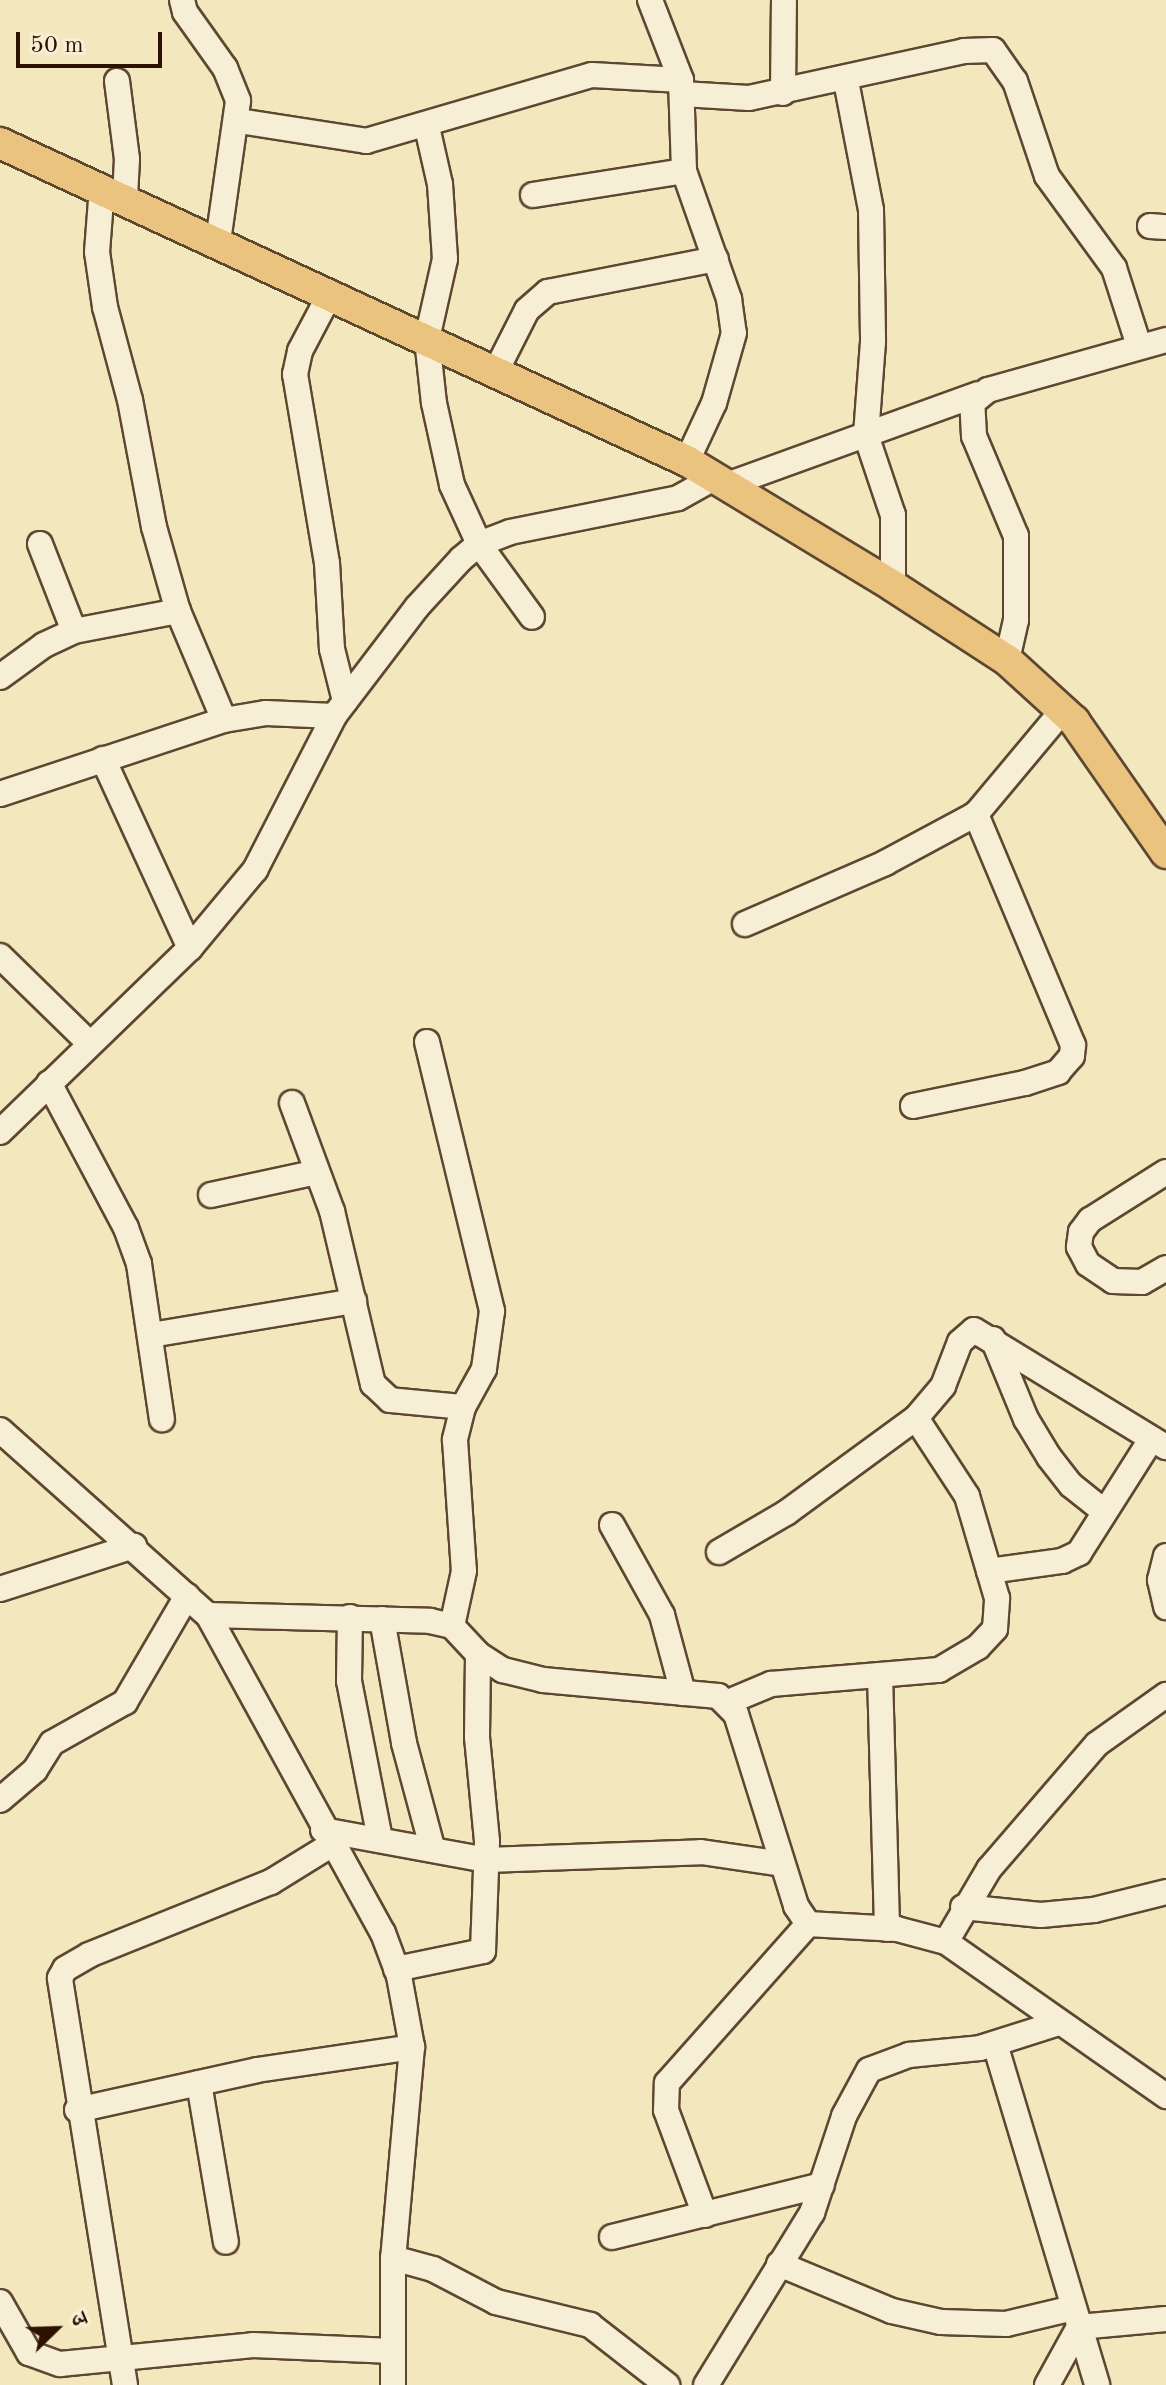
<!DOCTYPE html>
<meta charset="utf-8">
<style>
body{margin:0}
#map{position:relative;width:1166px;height:2385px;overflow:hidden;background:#f3e7be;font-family:"Old Standard TT","Noto Serif Devanagari",serif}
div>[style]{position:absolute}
.roads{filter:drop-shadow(2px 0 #5e4731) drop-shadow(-2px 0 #5e4731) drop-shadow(0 2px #5e4731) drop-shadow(0 -2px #5e4731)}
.minor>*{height:24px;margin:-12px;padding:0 12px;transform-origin:12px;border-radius:12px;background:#f7efd5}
.major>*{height:30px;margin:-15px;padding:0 15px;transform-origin:15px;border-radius:15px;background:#eac47f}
span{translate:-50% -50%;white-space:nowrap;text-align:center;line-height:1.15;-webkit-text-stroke:8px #f7efd5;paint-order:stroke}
.north{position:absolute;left:16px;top:2289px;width:80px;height:80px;-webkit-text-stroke:6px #f7efd5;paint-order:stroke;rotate:67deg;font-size:22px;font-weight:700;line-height:32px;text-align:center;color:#2d1202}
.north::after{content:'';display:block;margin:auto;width:28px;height:36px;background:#2d1202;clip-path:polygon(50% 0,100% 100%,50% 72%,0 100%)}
.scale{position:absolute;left:16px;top:32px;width:146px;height:36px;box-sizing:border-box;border:4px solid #2d1202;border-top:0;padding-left:10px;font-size:24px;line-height:28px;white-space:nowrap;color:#2d1202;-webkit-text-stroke:6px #f7efd5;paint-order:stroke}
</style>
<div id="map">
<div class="roads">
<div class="minor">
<i style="left:182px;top:0;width:12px;rotate:76deg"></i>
<i style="left:185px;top:12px;width:69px;rotate:54.5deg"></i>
<i style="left:225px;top:68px;width:35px;rotate:68deg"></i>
<i style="left:238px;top:101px;width:141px;rotate:98.1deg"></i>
<i style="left:650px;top:0;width:86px;rotate:68.8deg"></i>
<i style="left:681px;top:80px;width:91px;rotate:88.1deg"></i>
<i style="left:684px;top:171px;width:136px;rotate:70.6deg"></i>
<i style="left:729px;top:299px;width:34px;rotate:82deg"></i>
<i style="left:734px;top:333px;width:73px;rotate:105.9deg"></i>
<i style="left:714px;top:403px;width:64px;rotate:115deg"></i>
<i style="left:117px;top:81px;width:79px;rotate:82.7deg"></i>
<i style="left:127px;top:159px;width:39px;rotate:93deg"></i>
<i style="left:846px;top:81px;width:131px;rotate:79deg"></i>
<i style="left:871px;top:210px;width:132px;rotate:89.1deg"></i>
<i style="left:873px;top:342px;width:93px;rotate:94.3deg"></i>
<i style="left:866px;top:435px;width:84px;rotate:71.4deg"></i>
<i style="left:893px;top:515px;width:71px;rotate:90deg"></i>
<i style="left:783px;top:93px;width:93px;rotate:-89.4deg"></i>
<i style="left:682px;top:94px;width:67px;rotate:3.4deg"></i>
<i style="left:749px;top:98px;width:220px;rotate:-12.3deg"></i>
<i style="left:964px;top:51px;width:29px;rotate:-2deg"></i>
<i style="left:993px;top:50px;width:38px;rotate:55deg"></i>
<i style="left:1015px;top:81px;width:100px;rotate:71.4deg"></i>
<i style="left:1047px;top:176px;width:114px;rotate:53.9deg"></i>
<i style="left:1114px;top:268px;width:82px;rotate:72.2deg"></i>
<i style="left:239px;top:121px;width:129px;rotate:8.9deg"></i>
<i style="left:366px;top:141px;width:235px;rotate:-16.3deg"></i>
<i style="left:592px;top:75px;width:89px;rotate:3.2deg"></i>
<i style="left:427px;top:127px;width:58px;rotate:77.2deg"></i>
<i style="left:440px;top:184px;width:75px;rotate:86.2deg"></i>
<i style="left:445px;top:259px;width:82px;rotate:102.7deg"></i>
<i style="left:427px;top:339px;width:64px;rotate:83.8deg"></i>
<i style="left:434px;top:403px;width:84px;rotate:77.6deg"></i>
<i style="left:452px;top:485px;width:65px;rotate:65.4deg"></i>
<i style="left:479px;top:544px;width:90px;rotate:54deg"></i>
<i style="left:102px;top:187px;width:65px;rotate:94.4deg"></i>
<i style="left:97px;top:252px;width:56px;rotate:81.7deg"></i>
<i style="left:105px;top:307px;width:96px;rotate:75deg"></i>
<i style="left:130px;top:400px;width:129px;rotate:79.3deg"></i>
<i style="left:154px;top:527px;width:87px;rotate:74.1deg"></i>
<i style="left:178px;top:611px;width:118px;rotate:67.1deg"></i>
<i style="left:533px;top:195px;width:153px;rotate:-9deg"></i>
<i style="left:1150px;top:226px;width:16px;rotate:4deg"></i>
<i style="left:330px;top:294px;width:64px;rotate:117.8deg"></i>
<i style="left:300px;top:351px;width:24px;rotate:102deg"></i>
<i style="left:295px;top:374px;width:192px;rotate:80.4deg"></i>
<i style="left:327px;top:563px;width:86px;rotate:86.7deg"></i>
<i style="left:332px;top:649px;width:54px;rotate:76deg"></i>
<i style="left:496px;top:371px;width:68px;rotate:-63.1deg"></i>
<i style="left:527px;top:310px;width:28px;rotate:-41deg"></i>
<i style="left:548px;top:292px;width:171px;rotate:-11.1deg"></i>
<i style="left:727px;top:485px;width:267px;rotate:-19.9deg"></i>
<i style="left:40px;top:544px;width:93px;rotate:68.7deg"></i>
<i style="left:1007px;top:660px;width:41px;rotate:-77.3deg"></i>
<i style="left:1016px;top:620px;width:84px;rotate:-90deg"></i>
<i style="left:1016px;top:536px;width:108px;rotate:-112.8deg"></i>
<i style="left:974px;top:436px;width:33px;rotate:-93deg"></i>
<i style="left:972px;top:403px;width:21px;rotate:-39deg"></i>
<i style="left:988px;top:390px;width:185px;rotate:-15.7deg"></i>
<i style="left:0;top:677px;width:54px;rotate:-36deg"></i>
<i style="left:44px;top:645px;width:33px;rotate:-25deg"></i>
<i style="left:74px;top:631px;width:106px;rotate:-10.9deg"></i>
<i style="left:103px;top:759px;width:208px;rotate:65.3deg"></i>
<i style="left:0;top:794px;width:236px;rotate:-18.3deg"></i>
<i style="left:224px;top:720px;width:43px;rotate:-9.5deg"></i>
<i style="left:266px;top:713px;width:68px;rotate:2.5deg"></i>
<i style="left:745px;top:924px;width:153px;rotate:-23.5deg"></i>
<i style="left:885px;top:863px;width:103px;rotate:-28.3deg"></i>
<i style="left:976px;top:814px;width:136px;rotate:-50.1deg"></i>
<i style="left:0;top:956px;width:124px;rotate:44.3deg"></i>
<i style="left:427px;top:1042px;width:277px;rotate:76.4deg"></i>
<i style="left:492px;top:1311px;width:59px;rotate:97.9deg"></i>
<i style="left:484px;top:1369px;width:43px;rotate:118.9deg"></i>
<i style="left:463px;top:1407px;width:34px;rotate:104deg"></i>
<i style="left:455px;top:1440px;width:131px;rotate:86.1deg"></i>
<i style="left:464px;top:1571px;width:56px;rotate:102.3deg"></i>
<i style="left:49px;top:1083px;width:164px;rotate:62deg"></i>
<i style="left:126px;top:1228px;width:38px;rotate:70deg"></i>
<i style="left:139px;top:1264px;width:157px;rotate:81.6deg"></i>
<i style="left:292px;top:1103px;width:115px;rotate:69.7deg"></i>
<i style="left:332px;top:1211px;width:178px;rotate:76.7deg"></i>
<i style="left:373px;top:1384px;width:23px;rotate:43deg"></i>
<i style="left:390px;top:1400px;width:73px;rotate:5.5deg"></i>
<i style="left:913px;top:1106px;width:114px;rotate:-11.6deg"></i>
<i style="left:1025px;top:1083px;width:35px;rotate:-18deg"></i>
<i style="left:1058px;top:1072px;width:21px;rotate:-49deg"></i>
<i style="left:1072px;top:1056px;width:11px;rotate:-85deg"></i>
<i style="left:1073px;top:1045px;width:251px;rotate:-112.8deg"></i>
<i style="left:0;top:1132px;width:264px;rotate:-44.1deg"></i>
<i style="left:190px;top:948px;width:102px;rotate:-50.2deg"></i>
<i style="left:255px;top:870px;width:173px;rotate:-62.8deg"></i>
<i style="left:334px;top:716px;width:137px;rotate:-52.7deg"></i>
<i style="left:417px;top:607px;width:65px;rotate:-47.5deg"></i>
<i style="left:461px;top:559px;width:23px;rotate:-40deg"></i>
<i style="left:479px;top:544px;width:33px;rotate:-21deg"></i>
<i style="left:510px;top:532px;width:171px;rotate:-11.4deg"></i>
<i style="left:678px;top:498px;width:41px;rotate:-29.1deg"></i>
<i style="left:1166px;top:1172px;width:90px;rotate:147.7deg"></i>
<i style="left:1090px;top:1220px;width:15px;rotate:127deg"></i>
<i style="left:1081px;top:1232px;width:15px;rotate:98deg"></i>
<i style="left:1079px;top:1247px;width:19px;rotate:62deg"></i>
<i style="left:1088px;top:1264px;width:30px;rotate:34deg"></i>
<i style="left:1113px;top:1281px;width:29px;rotate:2deg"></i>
<i style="left:1142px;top:1282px;width:28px;rotate:-30deg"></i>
<i style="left:211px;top:1195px;width:108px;rotate:-12.2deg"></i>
<i style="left:151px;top:1335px;width:206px;rotate:-9.5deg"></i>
<i style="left:993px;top:1339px;width:87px;rotate:67.6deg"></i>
<i style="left:1026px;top:1419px;width:44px;rotate:58.8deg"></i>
<i style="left:1049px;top:1457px;width:36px;rotate:52deg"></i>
<i style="left:1071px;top:1485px;width:43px;rotate:38.5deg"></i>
<i style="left:0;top:1430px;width:278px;rotate:41.7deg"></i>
<i style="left:208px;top:1615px;width:363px;rotate:61.2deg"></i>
<i style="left:383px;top:1933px;width:46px;rotate:69.6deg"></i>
<i style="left:399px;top:1976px;width:72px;rotate:79.6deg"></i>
<i style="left:412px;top:2047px;width:212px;rotate:95.1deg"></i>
<i style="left:393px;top:2258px;width:127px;rotate:90deg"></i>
<i style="left:612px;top:1525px;width:103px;rotate:60.9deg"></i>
<i style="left:662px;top:1615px;width:81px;rotate:74.9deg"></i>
<i style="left:719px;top:1552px;width:78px;rotate:-30.2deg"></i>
<i style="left:786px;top:1513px;width:161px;rotate:-36.2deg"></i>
<i style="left:916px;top:1418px;width:42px;rotate:-49.8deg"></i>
<i style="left:943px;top:1386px;width:47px;rotate:-68.9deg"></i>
<i style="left:960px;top:1342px;width:18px;rotate:-41deg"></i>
<i style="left:974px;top:1330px;width:225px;rotate:31.4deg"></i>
<i style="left:1166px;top:1556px;width:25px;rotate:104deg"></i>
<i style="left:1160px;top:1580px;width:28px;rotate:77deg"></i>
<i style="left:989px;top:1571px;width:74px;rotate:-7.8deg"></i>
<i style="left:1062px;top:1561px;width:19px;rotate:-25deg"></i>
<i style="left:1079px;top:1553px;width:133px;rotate:-57.6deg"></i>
<i style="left:0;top:1589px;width:141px;rotate:-17.8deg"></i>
<i style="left:208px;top:1615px;width:222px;rotate:1.5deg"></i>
<i style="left:430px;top:1621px;width:23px;rotate:13deg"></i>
<i style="left:452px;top:1626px;width:38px;rotate:47deg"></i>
<i style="left:478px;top:1654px;width:30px;rotate:33deg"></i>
<i style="left:503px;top:1670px;width:41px;rotate:14deg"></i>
<i style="left:543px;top:1680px;width:176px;rotate:5.2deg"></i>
<i style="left:718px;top:1696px;width:25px;rotate:45deg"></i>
<i style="left:736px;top:1714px;width:201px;rotate:72.6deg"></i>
<i style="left:796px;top:1906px;width:22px;rotate:56deg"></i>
<i style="left:808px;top:1924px;width:89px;rotate:3.2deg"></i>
<i style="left:897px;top:1929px;width:51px;rotate:14.9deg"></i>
<i style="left:946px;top:1942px;width:269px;rotate:35deg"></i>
<i style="left:350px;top:1617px;width:64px;rotate:90.9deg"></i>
<i style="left:349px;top:1681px;width:161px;rotate:78.9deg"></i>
<i style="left:382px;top:1619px;width:126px;rotate:79.9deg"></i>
<i style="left:404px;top:1743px;width:108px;rotate:74.9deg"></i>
<i style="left:880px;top:1675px;width:254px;rotate:88.4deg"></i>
<i style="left:728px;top:1702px;width:47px;rotate:-22.7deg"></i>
<i style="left:771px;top:1684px;width:169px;rotate:-4.8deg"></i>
<i style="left:939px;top:1670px;width:45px;rotate:-30.5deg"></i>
<i style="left:978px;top:1647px;width:25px;rotate:-47deg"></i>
<i style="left:995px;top:1629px;width:31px;rotate:-86deg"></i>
<i style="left:997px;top:1598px;width:106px;rotate:-106.4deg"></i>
<i style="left:967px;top:1496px;width:93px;rotate:-123.2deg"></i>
<i style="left:0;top:1800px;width:46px;rotate:-40.6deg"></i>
<i style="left:35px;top:1770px;width:32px;rotate:-58deg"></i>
<i style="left:52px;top:1743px;width:84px;rotate:-29.3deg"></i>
<i style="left:125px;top:1702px;width:123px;rotate:-59.7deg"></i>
<i style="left:323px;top:1830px;width:167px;rotate:10.4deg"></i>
<i style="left:487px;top:1860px;width:214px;rotate:-2.1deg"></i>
<i style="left:701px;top:1852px;width:82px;rotate:8.4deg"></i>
<i style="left:963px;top:1907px;width:78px;rotate:5.9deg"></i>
<i style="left:1041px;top:1915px;width:53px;rotate:-5.4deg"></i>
<i style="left:1094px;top:1910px;width:74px;rotate:-14deg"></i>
<i style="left:946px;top:1942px;width:85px;rotate:-59.5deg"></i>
<i style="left:989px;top:1869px;width:165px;rotate:-49.2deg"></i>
<i style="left:1097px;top:1744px;width:85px;rotate:-35.4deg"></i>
<i style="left:396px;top:1969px;width:89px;rotate:-11.7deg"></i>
<i style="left:483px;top:1951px;width:110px;rotate:-87.9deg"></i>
<i style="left:487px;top:1841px;width:104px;rotate:-95.5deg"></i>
<i style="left:477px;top:1737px;width:83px;rotate:-89.3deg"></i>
<i style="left:995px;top:2044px;width:356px;rotate:73.3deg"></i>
<i style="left:199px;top:2083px;width:161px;rotate:80.4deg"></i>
<i style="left:77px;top:2110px;width:184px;rotate:-12.5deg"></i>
<i style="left:257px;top:2070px;width:157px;rotate:-8.4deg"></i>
<i style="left:705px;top:2215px;width:112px;rotate:-110.4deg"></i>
<i style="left:666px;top:2110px;width:27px;rotate:-88deg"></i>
<i style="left:667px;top:2083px;width:213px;rotate:-48.4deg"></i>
<i style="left:612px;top:2237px;width:216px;rotate:-13.9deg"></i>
<i style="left:393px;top:2258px;width:41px;rotate:15.4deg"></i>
<i style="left:433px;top:2269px;width:71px;rotate:27.6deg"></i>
<i style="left:496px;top:2302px;width:97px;rotate:13.7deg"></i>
<i style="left:590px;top:2325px;width:98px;rotate:37.9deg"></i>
<i style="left:779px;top:2264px;width:122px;rotate:22.6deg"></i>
<i style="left:892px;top:2311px;width:50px;rotate:12.7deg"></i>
<i style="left:941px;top:2322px;width:65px;rotate:1.8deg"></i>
<i style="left:1006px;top:2324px;width:69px;rotate:-13.4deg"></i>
<i style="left:0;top:2302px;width:59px;rotate:60.4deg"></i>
<i style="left:29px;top:2353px;width:33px;rotate:20deg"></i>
<i style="left:60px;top:2364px;width:194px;rotate:-5.6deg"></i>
<i style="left:253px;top:2345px;width:140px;rotate:2.5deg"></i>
<i style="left:125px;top:2385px;width:412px;rotate:-99.1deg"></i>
<i style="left:60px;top:1978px;width:10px;rotate:-61deg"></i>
<i style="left:65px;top:1969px;width:28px;rotate:-30deg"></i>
<i style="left:89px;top:1955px;width:196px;rotate:-21.9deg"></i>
<i style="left:271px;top:1882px;width:70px;rotate:-31.7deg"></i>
<i style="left:706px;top:2385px;width:202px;rotate:-58.4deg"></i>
<i style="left:812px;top:2213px;width:102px;rotate:-71.7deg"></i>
<i style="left:844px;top:2116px;width:52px;rotate:-61.5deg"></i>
<i style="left:869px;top:2070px;width:43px;rotate:-20.6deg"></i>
<i style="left:909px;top:2055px;width:71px;rotate:-5.6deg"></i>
<i style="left:980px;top:2048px;width:83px;rotate:-17.6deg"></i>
<i style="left:1047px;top:2385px;width:66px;rotate:-61.1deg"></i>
<i style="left:1079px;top:2327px;width:87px;rotate:-5.3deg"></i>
</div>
<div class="major">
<i style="left:0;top:143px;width:757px;rotate:24.84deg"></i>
<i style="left:687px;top:461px;width:241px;rotate:31.2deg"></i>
<i style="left:893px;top:586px;width:136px;rotate:33deg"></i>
<i style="left:1007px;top:660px;width:91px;rotate:42.3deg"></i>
<i style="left:1074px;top:721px;width:161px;rotate:55.1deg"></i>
</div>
</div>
<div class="north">उ</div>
<div class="scale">50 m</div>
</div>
